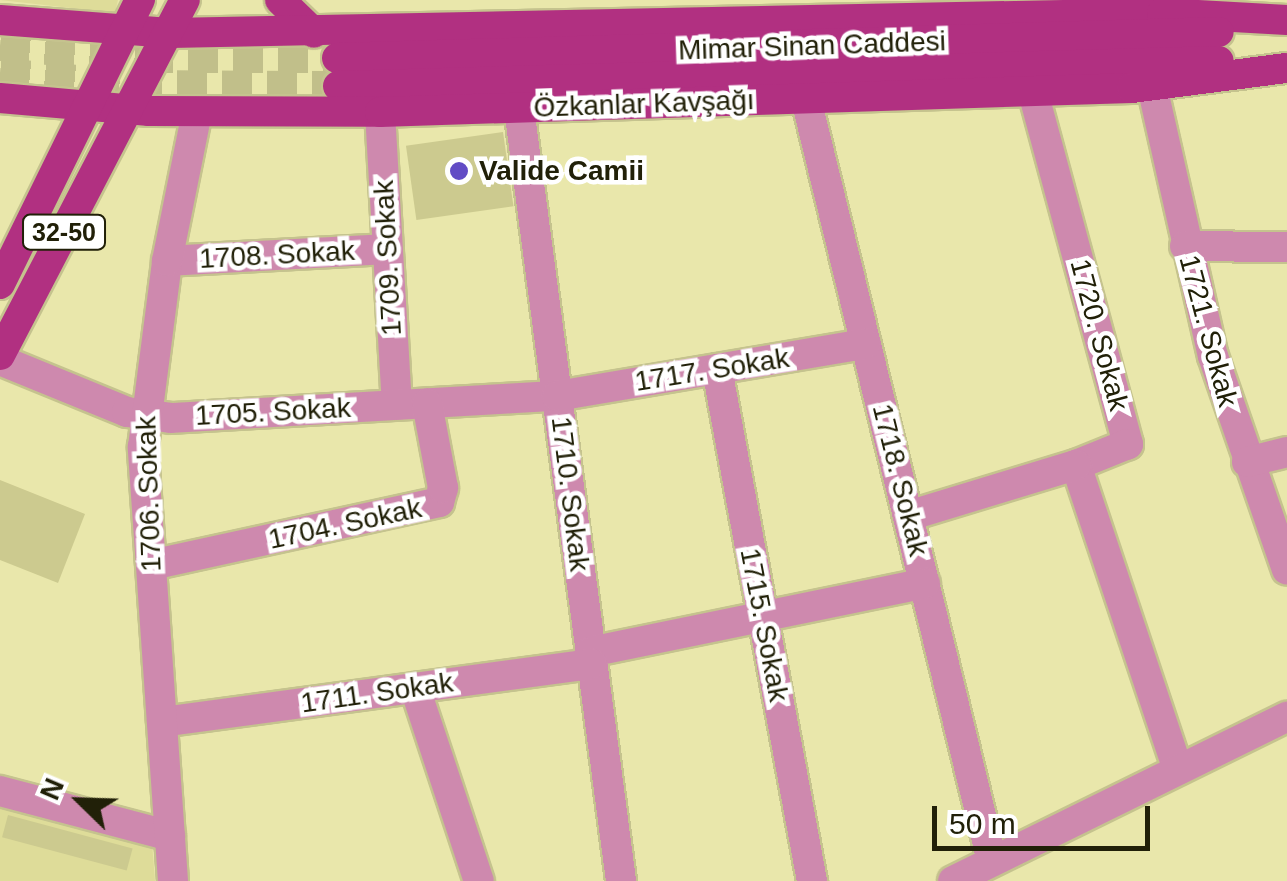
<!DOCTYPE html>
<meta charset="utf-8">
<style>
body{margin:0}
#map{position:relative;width:1287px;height:881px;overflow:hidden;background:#e9e7ab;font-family:Helvetica,sans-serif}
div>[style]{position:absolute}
.built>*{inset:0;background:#dedc99}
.building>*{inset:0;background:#ccca8f;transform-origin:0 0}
.major-tunnel>*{height:30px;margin-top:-15px;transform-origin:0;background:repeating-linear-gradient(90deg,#c1bf8a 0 30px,transparent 0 45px)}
.roads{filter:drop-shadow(2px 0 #c5c38e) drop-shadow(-2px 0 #c5c38e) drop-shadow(0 2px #c5c38e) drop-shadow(0 -2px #c5c38e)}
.minor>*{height:30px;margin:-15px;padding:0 15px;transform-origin:15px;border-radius:15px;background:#ce89ae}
.major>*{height:30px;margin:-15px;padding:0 15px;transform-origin:15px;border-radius:15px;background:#b13081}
.dots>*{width:28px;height:28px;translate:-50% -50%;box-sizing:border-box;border:5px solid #fff;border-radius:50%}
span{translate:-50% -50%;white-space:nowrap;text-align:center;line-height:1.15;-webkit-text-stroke:9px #fff;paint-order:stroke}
.shield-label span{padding:2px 8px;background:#fff;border:2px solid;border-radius:8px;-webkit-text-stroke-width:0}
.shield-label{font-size:25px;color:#212008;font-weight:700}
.street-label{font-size:28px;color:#212008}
.poi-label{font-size:28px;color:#212008;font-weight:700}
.left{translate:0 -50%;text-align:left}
.north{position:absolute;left:30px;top:751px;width:100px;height:100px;-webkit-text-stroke:8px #fff;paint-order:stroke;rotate:293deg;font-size:28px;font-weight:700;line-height:40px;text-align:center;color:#212008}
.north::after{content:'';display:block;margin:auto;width:35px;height:45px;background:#212008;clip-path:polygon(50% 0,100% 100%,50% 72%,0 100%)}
.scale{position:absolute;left:932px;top:806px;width:218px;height:45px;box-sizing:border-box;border:5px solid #212008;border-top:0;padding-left:12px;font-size:30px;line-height:35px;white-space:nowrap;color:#212008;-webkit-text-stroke:8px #fff;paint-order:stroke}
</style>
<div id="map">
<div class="built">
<i style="clip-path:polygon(0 0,118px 0,115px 13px)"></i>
<i style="clip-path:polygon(0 804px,152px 843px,155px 881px,0 881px)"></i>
</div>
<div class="building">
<i style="left:503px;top:132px;width:75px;height:98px;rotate:82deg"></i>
<i style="clip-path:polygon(0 480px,85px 514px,58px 583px,0 560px)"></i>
<i style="left:8px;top:815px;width:129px;height:23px;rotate:15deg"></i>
</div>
<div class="major-tunnel">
<i style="left:0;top:46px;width:144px;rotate:4.8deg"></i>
<i style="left:143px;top:58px;width:194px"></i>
<i style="left:0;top:73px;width:133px;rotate:5.2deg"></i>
<i style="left:132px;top:85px;width:206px;rotate:0.3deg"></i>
</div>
<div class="roads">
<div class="minor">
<i style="left:1152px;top:86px;width:277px;rotate:77.3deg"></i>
<i style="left:1213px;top:356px;width:226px;rotate:70.9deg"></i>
<i style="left:1033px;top:92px;width:365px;rotate:74.9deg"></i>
<i style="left:1128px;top:444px;width:56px;rotate:158deg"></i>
<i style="left:1076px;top:465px;width:321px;rotate:71.5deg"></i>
<i style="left:806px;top:99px;width:784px;rotate:76.28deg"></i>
<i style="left:519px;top:108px;width:780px;rotate:82.48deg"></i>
<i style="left:380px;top:112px;width:293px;rotate:86.7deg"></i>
<i style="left:1185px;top:246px;width:102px;rotate:0.6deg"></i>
<i style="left:167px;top:261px;width:220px;rotate:-3.1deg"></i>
<i style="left:0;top:360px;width:137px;rotate:22.3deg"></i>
<i style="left:127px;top:412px;width:44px;rotate:7.8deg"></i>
<i style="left:171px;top:418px;width:387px;rotate:-3.3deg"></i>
<i style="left:557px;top:396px;width:313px;rotate:-9.6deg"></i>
<i style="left:717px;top:369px;width:521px;rotate:79.49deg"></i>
<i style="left:1247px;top:462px;width:41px;rotate:-14deg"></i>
<i style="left:908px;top:516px;width:176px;rotate:-16.9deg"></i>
<i style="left:151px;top:565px;width:295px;rotate:-12.3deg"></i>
<i style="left:439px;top:502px;width:15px;rotate:-74deg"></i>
<i style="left:443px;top:488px;width:86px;rotate:-100.7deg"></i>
<i style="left:590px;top:652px;width:342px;rotate:-11.6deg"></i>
<i style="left:415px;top:688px;width:203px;rotate:71.7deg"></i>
<i style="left:162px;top:722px;width:434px;rotate:-7.7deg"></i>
<i style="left:0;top:791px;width:176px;rotate:14.8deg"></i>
<i style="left:173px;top:881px;width:435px;rotate:-94deg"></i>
<i style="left:143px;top:447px;width:188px;rotate:-82.6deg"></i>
<i style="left:167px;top:261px;width:152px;rotate:-78.6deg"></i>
<i style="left:953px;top:881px;width:372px;rotate:-26.2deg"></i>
</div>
<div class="major">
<i style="left:280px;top:0;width:47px;rotate:44.1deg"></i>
<i style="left:0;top:20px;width:170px;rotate:4.4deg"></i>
<i style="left:170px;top:33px;width:992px;rotate:-1.16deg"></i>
<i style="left:1162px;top:13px;width:125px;rotate:3.2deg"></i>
<i style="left:337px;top:58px;width:882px;rotate:-1.69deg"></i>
<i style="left:338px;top:86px;width:881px;rotate:-1.63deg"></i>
<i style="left:0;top:98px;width:150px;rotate:5deg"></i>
<i style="left:149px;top:111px;width:231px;rotate:0.2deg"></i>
<i style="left:380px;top:112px;width:752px;rotate:-1.83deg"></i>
<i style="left:1132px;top:88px;width:156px;rotate:-7.4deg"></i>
<i style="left:0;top:284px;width:317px;rotate:-63.8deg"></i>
<i style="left:0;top:355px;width:400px;rotate:-62.5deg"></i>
</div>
</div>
<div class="dots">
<i style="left:459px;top:171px;background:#624cc5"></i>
</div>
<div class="shield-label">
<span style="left:64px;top:232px">32-50</span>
</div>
<div class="street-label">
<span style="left:812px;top:46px;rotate:-2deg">Mimar Sinan Caddesi</span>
<span style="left:644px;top:104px;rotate:-2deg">Özkanlar Kavşağı</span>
<span style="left:277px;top:255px;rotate:-3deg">1708. Sokak</span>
<span style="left:388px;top:258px;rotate:-93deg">1709. Sokak</span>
<span style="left:1208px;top:331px;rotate:75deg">1721. Sokak</span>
<span style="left:1099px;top:335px;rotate:75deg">1720. Sokak</span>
<span style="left:712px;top:370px;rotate:-9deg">1717. Sokak</span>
<span style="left:273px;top:412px;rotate:-3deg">1705. Sokak</span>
<span style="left:900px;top:480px;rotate:76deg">1718. Sokak</span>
<span style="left:149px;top:494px;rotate:-92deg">1706. Sokak</span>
<span style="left:570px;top:494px;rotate:83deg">1710. Sokak</span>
<span style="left:345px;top:524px;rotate:-12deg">1704. Sokak</span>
<span style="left:764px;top:625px;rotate:79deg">1715. Sokak</span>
<span style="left:377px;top:693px;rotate:-8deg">1711. Sokak</span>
</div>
<div class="poi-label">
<span class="left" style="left:479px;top:171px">Valide Camii</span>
</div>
<div class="north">N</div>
<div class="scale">50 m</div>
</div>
